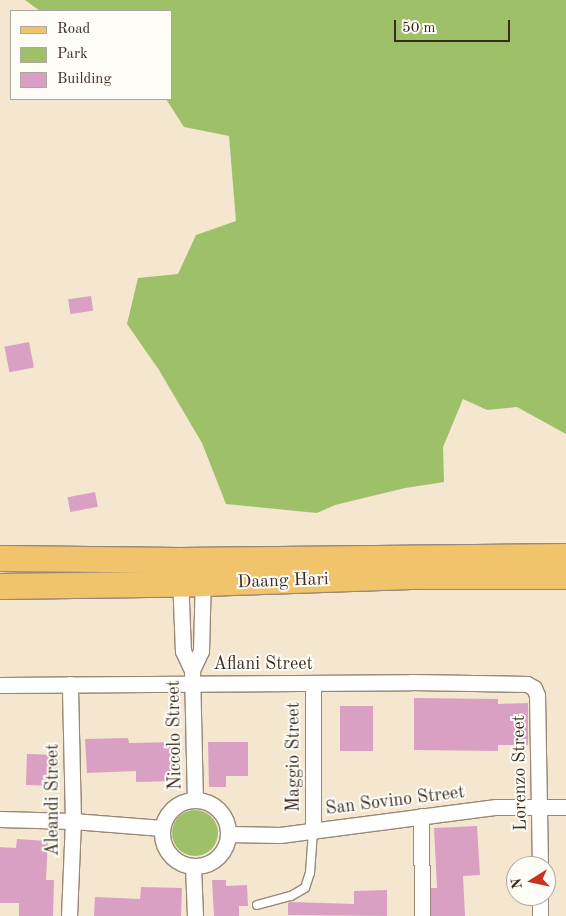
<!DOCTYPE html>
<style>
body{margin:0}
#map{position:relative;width:566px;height:916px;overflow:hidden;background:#f5e6d0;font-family:"Old Standard TT",serif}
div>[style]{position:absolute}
.green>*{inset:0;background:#9ec069}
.round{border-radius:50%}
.building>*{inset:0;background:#daa0c4;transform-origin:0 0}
.roads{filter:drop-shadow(1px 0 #988877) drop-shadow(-1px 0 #988877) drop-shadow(0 1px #988877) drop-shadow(0 -1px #988877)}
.service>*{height:8px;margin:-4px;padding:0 4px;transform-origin:4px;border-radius:4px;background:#fff}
.minor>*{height:15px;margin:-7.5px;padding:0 7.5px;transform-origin:7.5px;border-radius:7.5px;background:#fff}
.minor>.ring{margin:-7.5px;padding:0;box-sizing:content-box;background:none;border:15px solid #fff;border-radius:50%}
.primary>*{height:25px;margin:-12.5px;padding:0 12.5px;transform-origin:12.5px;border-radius:12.5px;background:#f1c36a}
span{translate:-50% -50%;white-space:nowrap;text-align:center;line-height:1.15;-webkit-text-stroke:4px #fdfcf7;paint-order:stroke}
.street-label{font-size:18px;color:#3b2a1e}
.legend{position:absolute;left:10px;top:10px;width:162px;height:90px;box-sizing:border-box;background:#fdfcf7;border:1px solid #afa8a0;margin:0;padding:6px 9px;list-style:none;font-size:15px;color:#3b2a1e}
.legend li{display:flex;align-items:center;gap:10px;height:25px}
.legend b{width:25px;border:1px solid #afa8a0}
.north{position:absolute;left:506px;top:856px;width:50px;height:50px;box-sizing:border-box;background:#fdfcf7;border:1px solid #afa8a0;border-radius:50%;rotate:260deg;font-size:14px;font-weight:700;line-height:20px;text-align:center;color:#3b2a1e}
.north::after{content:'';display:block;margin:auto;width:18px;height:22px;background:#c8321e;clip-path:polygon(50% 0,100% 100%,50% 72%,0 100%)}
.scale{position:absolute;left:394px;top:20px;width:116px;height:22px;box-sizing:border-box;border:2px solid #3b2a1e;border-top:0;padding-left:6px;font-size:15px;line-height:18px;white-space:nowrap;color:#3b2a1e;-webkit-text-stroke:4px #fdfcf7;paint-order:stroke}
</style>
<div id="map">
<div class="green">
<i style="clip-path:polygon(25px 0,566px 0,566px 434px,517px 407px,487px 410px,463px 399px,443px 447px,444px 482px,405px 488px,335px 505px,317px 513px,226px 504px,202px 443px,159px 370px,127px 324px,138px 278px,178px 274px,196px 235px,236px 221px,229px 136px,184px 127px,166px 99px,171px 99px,171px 11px,40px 11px)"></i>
<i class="round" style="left:172px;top:810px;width:46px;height:46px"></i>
</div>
<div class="building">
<i style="left:91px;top:296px;width:15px;height:23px;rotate:82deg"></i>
<i style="left:29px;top:342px;width:26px;height:25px;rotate:79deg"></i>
<i style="left:95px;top:492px;width:15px;height:28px;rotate:79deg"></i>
<i style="clip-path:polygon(414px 698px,498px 699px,498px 704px,528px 703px,528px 745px,498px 745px,498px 751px,414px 750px)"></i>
<i style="left:340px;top:706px;width:33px;height:45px"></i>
<i style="clip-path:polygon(128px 738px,129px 743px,176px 742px,177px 781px,136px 782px,136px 771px,87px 773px,85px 739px)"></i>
<i style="clip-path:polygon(208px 742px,248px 742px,248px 776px,226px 776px,226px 787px,209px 787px)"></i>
<i style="left:27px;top:754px;width:31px;height:31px;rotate:2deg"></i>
<i style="clip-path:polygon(477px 826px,480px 875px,463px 876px,465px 916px,431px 916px,431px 888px,437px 888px,434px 828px)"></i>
<i style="clip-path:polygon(17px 839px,48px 841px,46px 880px,54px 880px,53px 916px,19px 916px,19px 903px,0 903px,0 847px,16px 848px)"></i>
<i style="clip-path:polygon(212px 880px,226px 880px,226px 886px,247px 885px,248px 906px,239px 906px,239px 916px,214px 916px)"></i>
<i style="clip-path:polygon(141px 887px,182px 888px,181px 916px,94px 916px,95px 897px,140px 899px)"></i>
<i style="clip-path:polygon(387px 890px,387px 916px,288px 915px,288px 903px,291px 902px,354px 904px,354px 891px)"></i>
</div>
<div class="roads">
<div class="service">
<i style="left:257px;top:905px;width:35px;rotate:-15deg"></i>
<i style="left:291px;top:896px;width:16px;rotate:-30deg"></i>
<i style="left:305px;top:888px;width:16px;rotate:-72deg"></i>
<i style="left:310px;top:873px;width:42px;rotate:-85.9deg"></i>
</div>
<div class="minor">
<i style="left:180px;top:577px;width:74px;rotate:87.7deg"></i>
<i style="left:183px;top:651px;width:21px;rotate:65deg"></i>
<i style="left:192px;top:670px;width:129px;rotate:88.7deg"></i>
<i style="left:192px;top:670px;width:21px;rotate:-65deg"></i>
<i style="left:201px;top:651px;width:75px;rotate:-88.5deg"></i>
<i style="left:0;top:685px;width:411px;rotate:-0.4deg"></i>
<i style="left:411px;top:682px;width:116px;rotate:1deg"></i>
<i style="left:527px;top:684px;width:8px;rotate:30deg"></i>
<i style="left:534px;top:688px;width:8px;rotate:67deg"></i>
<i style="left:537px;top:695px;width:171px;rotate:89deg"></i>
<i class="ring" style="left:162px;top:800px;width:51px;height:51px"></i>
<i style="left:421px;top:816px;width:100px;rotate:89.4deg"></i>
<i style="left:0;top:819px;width:73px;rotate:1.6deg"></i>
<i style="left:73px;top:821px;width:89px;rotate:4.5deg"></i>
<i style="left:313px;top:831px;width:148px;rotate:-90deg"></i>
<i style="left:229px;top:834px;width:51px;rotate:1.1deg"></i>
<i style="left:280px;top:835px;width:218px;rotate:-7.4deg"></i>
<i style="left:496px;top:807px;width:70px"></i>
<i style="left:193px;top:866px;width:50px;rotate:87.7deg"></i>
<i style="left:69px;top:916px;width:95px;rotate:-87.6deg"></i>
<i style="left:73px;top:821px;width:137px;rotate:-91.3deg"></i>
<i style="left:540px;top:916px;width:20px;rotate:-90deg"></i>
</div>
<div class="primary">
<i style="left:0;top:558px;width:179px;rotate:0.6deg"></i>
<i style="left:179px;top:560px;width:387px;rotate:-0.6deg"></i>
<i style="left:0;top:586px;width:203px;rotate:-0.8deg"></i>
<i style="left:203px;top:583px;width:216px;rotate:-1.9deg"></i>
<i style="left:419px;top:576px;width:147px"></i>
</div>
</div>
<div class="street-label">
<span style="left:283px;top:581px;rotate:-2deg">Daang Hari</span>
<span style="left:263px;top:664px">Aflani Street</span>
<span style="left:175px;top:735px;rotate:-91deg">Niccolo Street</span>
<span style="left:294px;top:757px;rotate:-90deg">Maggio Street</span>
<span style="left:520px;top:773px;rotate:-91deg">Lorenzo Street</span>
<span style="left:53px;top:800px;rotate:-90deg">Aleandi Street</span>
<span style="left:395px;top:801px;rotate:-7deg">San Sovino Street</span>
</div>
<ul class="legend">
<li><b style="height:6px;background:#f1c36a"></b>Road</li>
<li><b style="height:14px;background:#9ec069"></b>Park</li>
<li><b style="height:14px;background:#daa0c4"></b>Building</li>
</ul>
<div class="north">N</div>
<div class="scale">50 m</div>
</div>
